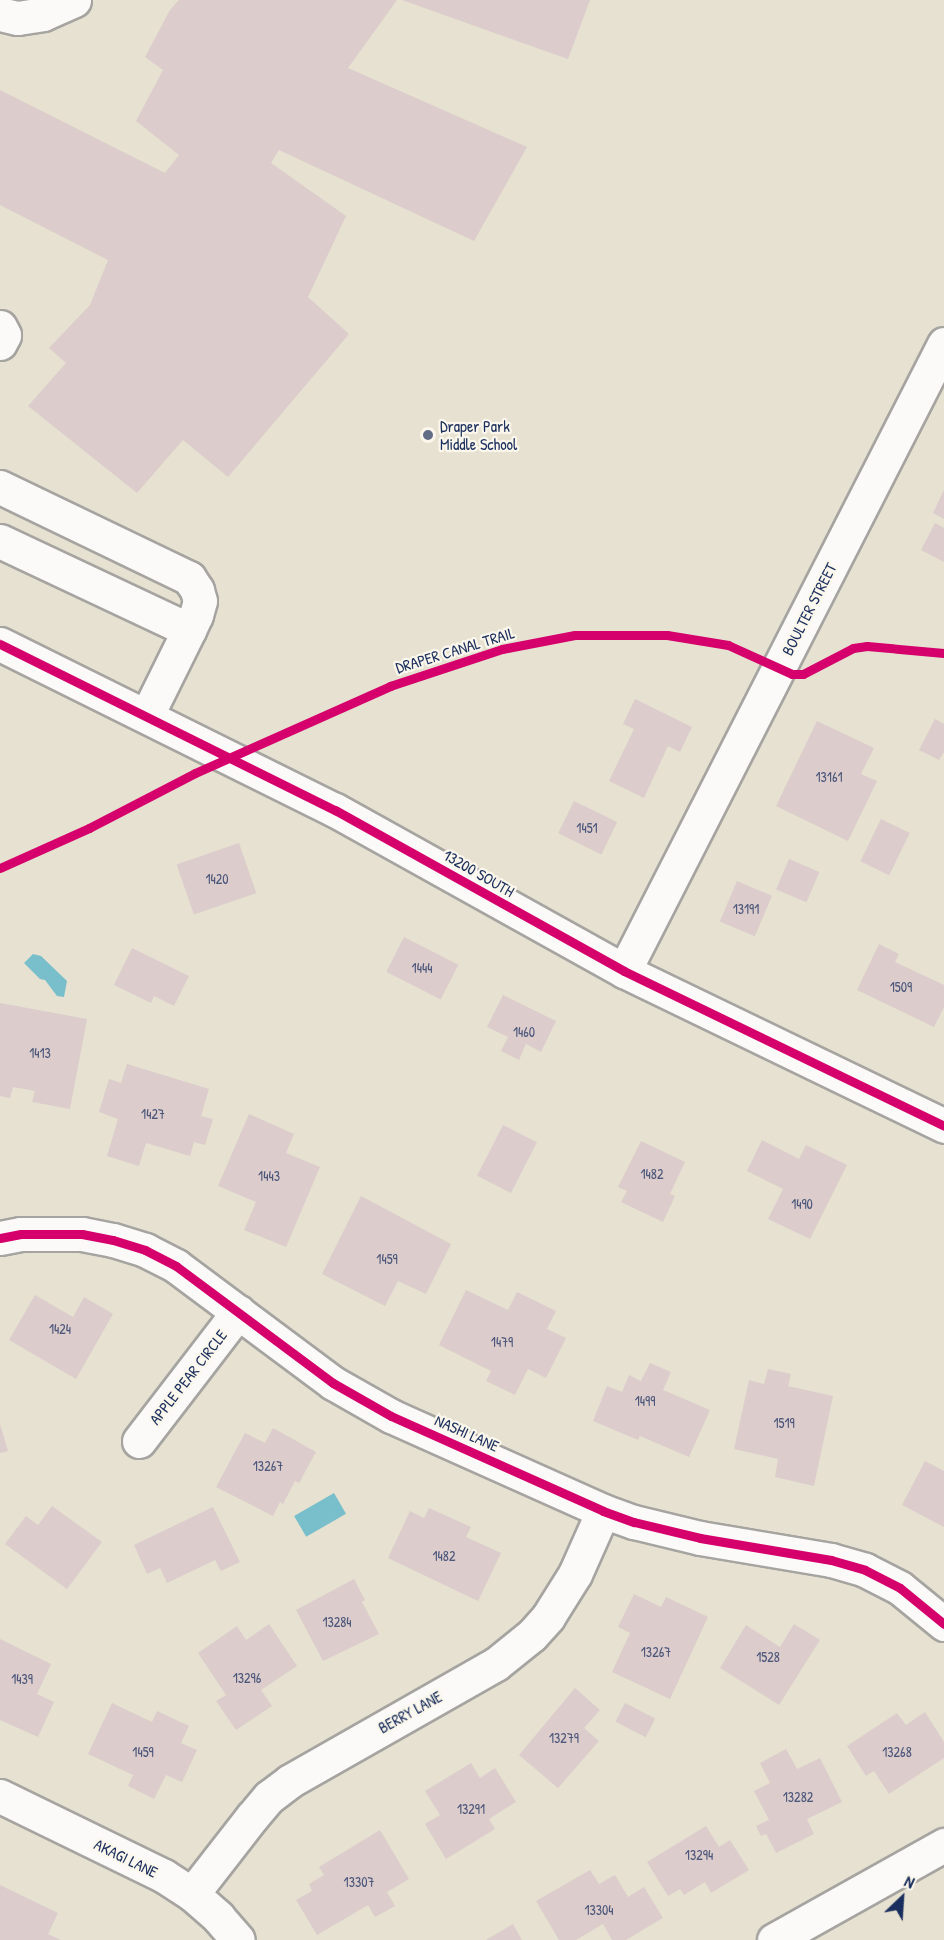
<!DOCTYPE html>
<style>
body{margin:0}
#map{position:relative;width:944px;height:1940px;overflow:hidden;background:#e6e1d0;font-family:"Patrick Hand",sans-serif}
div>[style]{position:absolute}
.water>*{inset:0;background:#79bfcb;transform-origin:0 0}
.building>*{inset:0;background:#dccdcc;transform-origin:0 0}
.roads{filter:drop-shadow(2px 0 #a5a4a0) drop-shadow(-2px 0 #a5a4a0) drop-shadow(0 2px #a5a4a0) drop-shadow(0 -2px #a5a4a0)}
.minor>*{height:33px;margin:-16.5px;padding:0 16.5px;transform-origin:16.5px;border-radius:16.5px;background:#fbfaf8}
.cycleway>*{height:9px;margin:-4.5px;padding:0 4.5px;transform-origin:4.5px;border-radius:4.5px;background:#d6006c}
.dots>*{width:16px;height:16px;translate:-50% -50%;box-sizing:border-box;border:3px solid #fbf7ec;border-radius:50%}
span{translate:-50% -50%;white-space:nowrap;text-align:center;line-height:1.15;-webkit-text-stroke:4.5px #fbf7ec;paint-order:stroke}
.number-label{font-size:14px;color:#4b567a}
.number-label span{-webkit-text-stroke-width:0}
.poi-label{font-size:16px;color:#1b2f5e}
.left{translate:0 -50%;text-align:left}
.street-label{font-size:16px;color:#1b2f5e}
.north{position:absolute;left:872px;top:1868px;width:60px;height:60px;-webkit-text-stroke:4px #fbf7ec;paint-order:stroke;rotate:25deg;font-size:16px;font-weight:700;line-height:24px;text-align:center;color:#1b2f5e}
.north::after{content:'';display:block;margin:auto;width:21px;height:27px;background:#1b2f5e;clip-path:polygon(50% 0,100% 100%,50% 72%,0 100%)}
</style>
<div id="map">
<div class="water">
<i style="clip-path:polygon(33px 954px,41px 956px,67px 981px,64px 997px,57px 996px,45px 980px,40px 979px,24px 963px)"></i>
<i style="left:334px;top:1493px;width:24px;height:46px;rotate:60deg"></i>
</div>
<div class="building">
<i style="clip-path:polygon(179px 0,397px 0,348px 68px,527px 147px,474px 241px,279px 150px,271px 163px,346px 216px,308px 297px,349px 334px,228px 477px,183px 440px,137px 493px,28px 406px,66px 363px,49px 348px,90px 305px,108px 260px,0 205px,0 90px,165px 173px,179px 155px,136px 121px,163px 70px,145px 57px,170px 10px)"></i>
<i style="clip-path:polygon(402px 0,590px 0,568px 59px)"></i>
<i style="clip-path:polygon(944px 490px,944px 519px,933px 513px)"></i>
<i style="clip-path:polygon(935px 523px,944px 528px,944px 562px,921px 550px)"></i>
<i style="clip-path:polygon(635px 699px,692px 727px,680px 752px,668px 746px,644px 798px,609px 781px,634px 729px,623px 724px)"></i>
<i style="clip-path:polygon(935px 719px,944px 724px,944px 752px,939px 760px,919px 750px)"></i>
<i style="clip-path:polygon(817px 721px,874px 748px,861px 774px,877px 781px,848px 841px,776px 806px)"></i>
<i style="left:574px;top:801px;width:48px;height:36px;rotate:26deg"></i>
<i style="left:881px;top:819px;width:32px;height:47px;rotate:26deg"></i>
<i style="left:239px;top:843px;width:53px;height:66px;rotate:71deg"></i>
<i style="left:789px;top:859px;width:33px;height:33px;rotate:23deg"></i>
<i style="left:737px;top:881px;width:38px;height:44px;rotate:23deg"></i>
<i style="left:404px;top:937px;width:61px;height:39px;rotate:27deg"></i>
<i style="clip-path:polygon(879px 944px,899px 954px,895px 962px,944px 985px,944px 1007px,934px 1027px,857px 990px)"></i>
<i style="clip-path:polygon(132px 948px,189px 976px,174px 1006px,154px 996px,151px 1003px,114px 985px)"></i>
<i style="clip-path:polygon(503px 995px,556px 1021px,541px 1052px,526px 1044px,519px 1060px,501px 1051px,508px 1037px,487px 1027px)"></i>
<i style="clip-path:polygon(0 1003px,87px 1019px,70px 1109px,32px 1102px,35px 1091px,13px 1087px,10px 1098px,0 1096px)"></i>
<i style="clip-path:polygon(127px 1064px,209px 1089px,201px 1116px,213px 1119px,205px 1145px,194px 1142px,190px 1156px,146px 1143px,139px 1166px,107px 1156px,118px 1119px,99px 1112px,109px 1079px,121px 1083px)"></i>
<i style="clip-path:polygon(249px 1114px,294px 1134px,286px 1153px,320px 1167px,286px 1247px,244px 1230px,256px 1202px,218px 1186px)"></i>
<i style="left:503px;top:1125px;width:38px;height:57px;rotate:27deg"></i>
<i style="clip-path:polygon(762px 1140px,799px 1159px,806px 1145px,847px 1165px,810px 1239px,768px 1219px,783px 1189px,747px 1171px)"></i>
<i style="clip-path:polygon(641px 1141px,685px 1162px,670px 1194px,675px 1196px,663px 1222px,621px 1202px,627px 1191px,618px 1187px)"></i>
<i style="clip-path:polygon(361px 1196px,451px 1244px,426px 1294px,398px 1281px,385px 1306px,322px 1274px)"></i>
<i style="clip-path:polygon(466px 1290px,508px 1310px,517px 1292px,556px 1311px,547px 1329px,566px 1338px,546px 1378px,528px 1369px,515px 1395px,486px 1381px,491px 1371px,439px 1345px)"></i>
<i style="clip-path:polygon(35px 1295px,73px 1317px,84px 1297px,113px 1314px,76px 1379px,9px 1340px)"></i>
<i style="clip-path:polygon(650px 1363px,671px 1372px,663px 1390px,710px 1410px,689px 1457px,640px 1436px,638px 1440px,593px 1421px,607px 1386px,622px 1392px,629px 1375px,641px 1381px)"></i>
<i style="clip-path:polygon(768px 1369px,791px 1374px,788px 1386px,833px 1396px,814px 1486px,775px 1477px,778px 1459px,734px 1449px,749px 1380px,764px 1384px)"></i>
<i style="clip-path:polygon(0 1424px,8px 1451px,0 1453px)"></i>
<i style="clip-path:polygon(273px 1428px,316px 1452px,299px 1483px,295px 1481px,283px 1504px,280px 1502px,273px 1516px,216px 1487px,245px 1433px,265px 1443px)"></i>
<i style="clip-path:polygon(925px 1461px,944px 1471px,944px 1527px,902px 1505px)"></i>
<i style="clip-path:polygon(52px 1506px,102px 1542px,67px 1589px,5px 1544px,26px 1516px,38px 1525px)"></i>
<i style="clip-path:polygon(213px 1507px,240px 1562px,221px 1571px,215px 1560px,167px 1583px,160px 1568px,147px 1574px,134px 1545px)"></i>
<i style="clip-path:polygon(429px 1508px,471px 1527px,466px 1537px,501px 1553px,478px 1601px,388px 1558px,410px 1511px,424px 1518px)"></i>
<i style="clip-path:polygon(354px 1579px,365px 1600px,362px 1602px,379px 1634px,323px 1661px,296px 1610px)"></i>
<i style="clip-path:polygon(634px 1594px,661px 1607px,666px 1597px,708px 1617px,670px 1699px,612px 1672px,630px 1633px,618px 1627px)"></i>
<i style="clip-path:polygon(269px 1624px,297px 1666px,261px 1690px,272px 1706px,236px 1730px,216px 1701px,226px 1695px,198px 1653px,237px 1626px,246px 1640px)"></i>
<i style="clip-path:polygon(794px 1624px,820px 1640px,779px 1705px,720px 1668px,746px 1625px,780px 1647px)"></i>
<i style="clip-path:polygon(0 1639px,51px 1664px,37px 1694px,54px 1702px,38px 1737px,0 1720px)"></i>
<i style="clip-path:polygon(575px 1688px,600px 1710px,584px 1728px,599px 1741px,558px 1788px,519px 1755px)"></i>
<i style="clip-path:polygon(112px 1703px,152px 1722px,157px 1711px,189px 1726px,181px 1743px,197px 1750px,182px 1782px,166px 1775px,154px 1799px,128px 1786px,133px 1775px,88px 1754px)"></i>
<i style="left:625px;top:1703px;width:34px;height:21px;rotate:27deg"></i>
<i style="clip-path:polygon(925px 1712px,944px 1742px,944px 1758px,889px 1794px,874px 1771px,866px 1776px,847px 1746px,897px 1713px,906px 1725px)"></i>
<i style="clip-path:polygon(786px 1749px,797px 1769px,820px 1758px,842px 1802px,807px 1819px,814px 1834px,776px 1853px,766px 1834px,761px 1836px,756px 1826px,769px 1820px,754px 1791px,770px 1783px,760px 1763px)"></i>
<i style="clip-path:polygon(471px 1763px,480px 1778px,495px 1768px,516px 1802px,489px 1819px,495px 1829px,446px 1859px,425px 1824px,440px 1815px,425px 1791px)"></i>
<i style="clip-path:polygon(706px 1826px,719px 1847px,730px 1840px,749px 1870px,711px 1893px,705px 1882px,684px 1895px,680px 1889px,668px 1896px,647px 1862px)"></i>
<i style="clip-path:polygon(380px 1830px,409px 1879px,387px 1892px,395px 1906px,375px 1917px,368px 1905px,317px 1935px,296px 1900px,312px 1891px,309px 1884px,324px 1875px,319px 1867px)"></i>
<i style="clip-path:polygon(590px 1870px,599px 1884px,615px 1875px,628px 1897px,644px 1887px,663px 1918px,626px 1940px,612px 1940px,603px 1924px,576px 1940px,559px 1940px,536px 1901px)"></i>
<i style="clip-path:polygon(0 1885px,58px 1913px,48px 1934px,61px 1940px,0 1940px)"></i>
<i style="clip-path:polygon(513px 1924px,522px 1940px,486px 1940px)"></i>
</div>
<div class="roads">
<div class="minor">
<i style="left:0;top:14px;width:18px;rotate:13deg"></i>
<i style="left:18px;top:18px;width:25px;rotate:-9deg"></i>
<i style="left:43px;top:14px;width:34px;rotate:-24deg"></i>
<i style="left:0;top:327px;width:9px;rotate:63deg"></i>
<i style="left:4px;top:335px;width:9px;rotate:117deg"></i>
<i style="left:0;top:487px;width:210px;rotate:25.7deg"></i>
<i style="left:189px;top:578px;width:14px;rotate:56deg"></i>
<i style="left:197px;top:590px;width:11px;rotate:75deg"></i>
<i style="left:200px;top:601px;width:15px;rotate:106deg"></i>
<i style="left:196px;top:615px;width:17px;rotate:115deg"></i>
<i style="left:189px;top:630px;width:209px;rotate:-154.8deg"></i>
<i style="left:0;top:644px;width:374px;rotate:26.4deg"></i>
<i style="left:335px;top:810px;width:331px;rotate:29.1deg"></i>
<i style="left:624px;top:971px;width:356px;rotate:25.8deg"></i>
<i style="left:147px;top:715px;width:95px;rotate:-63.7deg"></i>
<i style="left:624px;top:971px;width:704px;rotate:-62.96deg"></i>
<i style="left:0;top:1238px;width:21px;rotate:-11deg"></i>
<i style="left:21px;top:1234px;width:61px"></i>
<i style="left:82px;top:1234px;width:32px;rotate:11deg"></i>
<i style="left:113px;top:1240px;width:34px;rotate:17deg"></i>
<i style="left:145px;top:1250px;width:35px;rotate:27deg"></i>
<i style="left:176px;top:1266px;width:196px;rotate:36.7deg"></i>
<i style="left:333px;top:1383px;width:67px;rotate:29.6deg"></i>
<i style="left:391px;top:1416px;width:232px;rotate:24.1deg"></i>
<i style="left:603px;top:1511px;width:33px;rotate:20deg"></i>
<i style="left:634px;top:1522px;width:68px;rotate:13.6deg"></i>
<i style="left:700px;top:1538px;width:133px;rotate:9.5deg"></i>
<i style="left:831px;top:1560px;width:35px;rotate:16deg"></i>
<i style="left:865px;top:1570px;width:39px;rotate:27deg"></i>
<i style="left:900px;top:1588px;width:57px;rotate:39.3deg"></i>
<i style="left:139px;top:1441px;width:163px;rotate:-52.5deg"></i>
<i style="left:0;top:1796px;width:182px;rotate:26deg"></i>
<i style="left:164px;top:1876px;width:33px;rotate:33deg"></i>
<i style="left:192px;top:1894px;width:35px;rotate:41deg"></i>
<i style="left:218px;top:1917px;width:30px;rotate:49deg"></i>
<i style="left:192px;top:1894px;width:98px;rotate:-52.1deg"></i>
<i style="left:252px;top:1817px;width:26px;rotate:-50deg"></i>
<i style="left:269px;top:1797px;width:26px;rotate:-37deg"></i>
<i style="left:290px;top:1781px;width:237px;rotate:-29.6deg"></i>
<i style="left:496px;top:1664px;width:46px;rotate:-38.9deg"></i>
<i style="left:532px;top:1635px;width:24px;rotate:-48deg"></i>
<i style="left:548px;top:1617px;width:51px;rotate:-57.9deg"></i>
<i style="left:575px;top:1574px;width:69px;rotate:-66deg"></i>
<i style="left:774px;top:1940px;width:195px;rotate:-29.2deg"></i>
</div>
</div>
<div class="cycleway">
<i style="left:0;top:644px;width:374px;rotate:26.4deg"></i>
<i style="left:335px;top:810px;width:331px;rotate:29.1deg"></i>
<i style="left:624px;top:971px;width:356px;rotate:25.8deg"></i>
<i style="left:0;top:868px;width:98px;rotate:-24.2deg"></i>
<i style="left:89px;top:828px;width:119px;rotate:-27.4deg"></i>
<i style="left:195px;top:773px;width:214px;rotate:-24deg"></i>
<i style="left:390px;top:686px;width:118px;rotate:-18.3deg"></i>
<i style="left:502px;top:649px;width:74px;rotate:-10.9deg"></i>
<i style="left:575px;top:635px;width:92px"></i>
<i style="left:667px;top:635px;width:62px;rotate:9.3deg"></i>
<i style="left:728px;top:645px;width:70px;rotate:24.4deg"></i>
<i style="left:792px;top:674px;width:11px"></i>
<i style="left:803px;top:674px;width:56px;rotate:-27.5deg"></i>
<i style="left:853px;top:648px;width:14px;rotate:-8deg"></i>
<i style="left:867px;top:646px;width:77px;rotate:5.2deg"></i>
<i style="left:0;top:1238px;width:21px;rotate:-11deg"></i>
<i style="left:21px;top:1234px;width:61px"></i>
<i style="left:82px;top:1234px;width:32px;rotate:11deg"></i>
<i style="left:113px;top:1240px;width:34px;rotate:17deg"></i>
<i style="left:145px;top:1250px;width:35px;rotate:27deg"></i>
<i style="left:176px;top:1266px;width:196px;rotate:36.7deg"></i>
<i style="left:333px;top:1383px;width:67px;rotate:29.6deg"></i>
<i style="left:391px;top:1416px;width:232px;rotate:24.1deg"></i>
<i style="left:603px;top:1511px;width:33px;rotate:20deg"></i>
<i style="left:634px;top:1522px;width:68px;rotate:13.6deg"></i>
<i style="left:700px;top:1538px;width:133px;rotate:9.5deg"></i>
<i style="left:831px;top:1560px;width:35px;rotate:16deg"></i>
<i style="left:865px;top:1570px;width:39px;rotate:27deg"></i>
<i style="left:900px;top:1588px;width:57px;rotate:39.3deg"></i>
</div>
<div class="dots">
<i style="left:428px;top:435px;background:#626d86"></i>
</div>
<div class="number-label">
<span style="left:829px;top:777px">13161</span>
<span style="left:587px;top:828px">1451</span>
<span style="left:217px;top:879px">1420</span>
<span style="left:746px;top:909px">13191</span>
<span style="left:422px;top:968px">1444</span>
<span style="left:901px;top:987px">1509</span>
<span style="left:524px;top:1032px">1460</span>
<span style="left:40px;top:1053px">1413</span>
<span style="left:153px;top:1114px">1427</span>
<span style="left:652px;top:1174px">1482</span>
<span style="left:269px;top:1176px">1443</span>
<span style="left:802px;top:1204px">1490</span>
<span style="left:387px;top:1259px">1459</span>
<span style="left:60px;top:1329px">1424</span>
<span style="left:502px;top:1342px">1479</span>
<span style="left:645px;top:1401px">1499</span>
<span style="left:784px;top:1423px">1519</span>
<span style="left:268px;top:1466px">13267</span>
<span style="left:444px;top:1556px">1482</span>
<span style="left:337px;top:1622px">13284</span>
<span style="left:656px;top:1652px">13267</span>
<span style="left:768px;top:1657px">1528</span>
<span style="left:247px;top:1678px">13296</span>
<span style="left:22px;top:1679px">1439</span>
<span style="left:564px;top:1738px">13279</span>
<span style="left:143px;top:1752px">1459</span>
<span style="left:897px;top:1752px">13268</span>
<span style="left:798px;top:1797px">13282</span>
<span style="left:471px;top:1809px">13291</span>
<span style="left:699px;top:1855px">13294</span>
<span style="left:359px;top:1882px">13307</span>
<span style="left:599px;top:1910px">13304</span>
</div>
<div class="poi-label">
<span class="left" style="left:440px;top:435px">Draper Park<br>Middle School</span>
</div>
<div class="street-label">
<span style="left:809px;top:609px;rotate:-63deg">BOULTER STREET</span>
<span style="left:455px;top:650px;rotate:-17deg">DRAPER CANAL TRAIL</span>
<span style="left:479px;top:873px;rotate:30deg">13200 SOUTH</span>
<span style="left:188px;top:1377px;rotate:-52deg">APPLE PEAR CIRCLE</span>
<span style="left:467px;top:1433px;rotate:24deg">NASHI LANE</span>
<span style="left:410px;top:1712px;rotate:-29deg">BERRY LANE</span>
<span style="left:126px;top:1858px;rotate:26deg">AKAGI LANE</span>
</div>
<div class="north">N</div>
</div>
